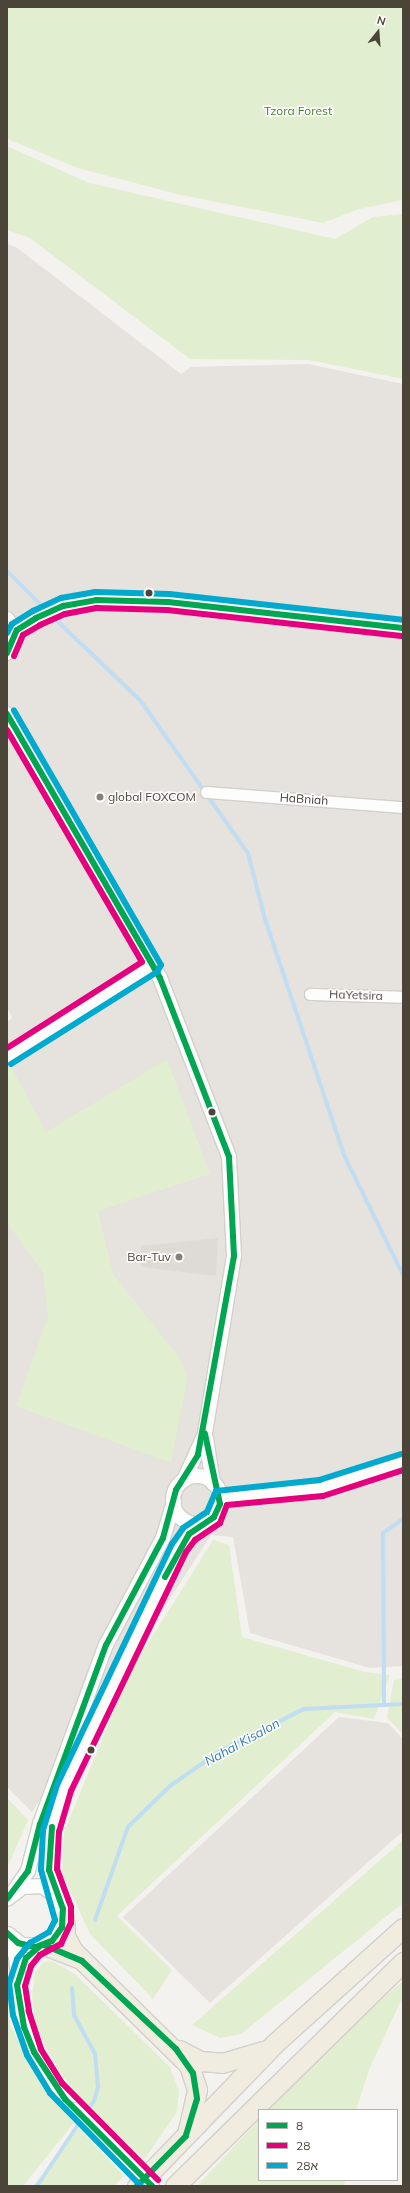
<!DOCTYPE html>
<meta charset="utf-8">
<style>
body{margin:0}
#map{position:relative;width:410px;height:2193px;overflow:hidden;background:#f4f2ee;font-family:Mulish,"Noto Sans Hebrew",sans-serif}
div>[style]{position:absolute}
.industrial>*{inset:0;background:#e6e2de}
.green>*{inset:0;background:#e1eecf}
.stream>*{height:4px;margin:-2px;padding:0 2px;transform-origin:2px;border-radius:2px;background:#c0ddf1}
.building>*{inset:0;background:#dedbd6}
.roads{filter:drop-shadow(1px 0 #d2d0cb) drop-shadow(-1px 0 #d2d0cb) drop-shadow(0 1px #d2d0cb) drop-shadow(0 -1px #d2d0cb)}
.minor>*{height:11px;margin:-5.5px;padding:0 5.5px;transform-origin:5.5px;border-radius:5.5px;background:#fdfdfc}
.tertiary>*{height:14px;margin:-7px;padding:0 7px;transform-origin:7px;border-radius:7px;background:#fdfdfc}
.tertiary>.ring{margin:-7px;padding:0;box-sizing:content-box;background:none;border:14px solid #fdfdfc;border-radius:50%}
.trunk>*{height:19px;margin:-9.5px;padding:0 9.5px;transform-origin:9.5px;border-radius:9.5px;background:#f0ece0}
.bridges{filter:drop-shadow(1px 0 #d2d0cb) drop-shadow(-1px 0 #d2d0cb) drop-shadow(0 1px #d2d0cb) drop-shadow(0 -1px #d2d0cb)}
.tertiary-bridge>*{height:14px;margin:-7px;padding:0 7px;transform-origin:7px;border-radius:7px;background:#fdfdfc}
.bus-1>*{height:6px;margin:-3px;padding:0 3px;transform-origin:3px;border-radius:3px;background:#00a651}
.bus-2>*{height:6px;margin:-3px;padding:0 3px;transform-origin:3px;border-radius:3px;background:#e5007d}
.bus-3>*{height:6px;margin:-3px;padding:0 3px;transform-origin:3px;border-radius:3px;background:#00a9ce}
.dots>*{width:11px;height:11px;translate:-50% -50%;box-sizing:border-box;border:2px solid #fff;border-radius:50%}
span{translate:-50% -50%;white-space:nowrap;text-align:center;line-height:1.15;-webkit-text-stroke:3px #fff;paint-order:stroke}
.park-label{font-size:12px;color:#4a7f2a}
.poi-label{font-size:12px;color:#4b4439}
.left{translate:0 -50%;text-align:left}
.right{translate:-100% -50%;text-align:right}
.street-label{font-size:12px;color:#4b4439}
.water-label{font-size:13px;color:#2e7ab2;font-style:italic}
.frame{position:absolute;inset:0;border:8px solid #4b4439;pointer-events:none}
.legend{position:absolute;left:258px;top:2109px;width:140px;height:72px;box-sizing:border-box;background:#fff;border:1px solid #b7b4b0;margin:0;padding:5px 7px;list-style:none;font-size:12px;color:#4b4439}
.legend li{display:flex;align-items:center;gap:8px;height:20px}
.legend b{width:20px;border:1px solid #b7b4b0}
.north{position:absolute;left:358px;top:12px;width:40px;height:40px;-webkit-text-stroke:3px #fff;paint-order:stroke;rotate:17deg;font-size:11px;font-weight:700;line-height:16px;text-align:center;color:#4b4439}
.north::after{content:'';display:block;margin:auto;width:14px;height:18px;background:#4b4439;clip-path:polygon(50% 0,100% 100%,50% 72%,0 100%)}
</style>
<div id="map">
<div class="industrial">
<i style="clip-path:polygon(7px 244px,16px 247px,181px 374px,191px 367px,308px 364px,403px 384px,403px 1666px,370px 1668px,250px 1633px,233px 1537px,211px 1535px,32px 1812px,7px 1787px,7px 1022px,12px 1018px,7px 1007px)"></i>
<i style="clip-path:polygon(339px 1717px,388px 1723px,403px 1739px,403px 1831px,210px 2003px,123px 1917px)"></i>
</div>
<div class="green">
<i style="clip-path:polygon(7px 7px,403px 7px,403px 200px,359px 209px,323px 223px,177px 194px,78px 168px,7px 139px)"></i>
<i style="clip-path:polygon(7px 146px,89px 183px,335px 239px,373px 217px,403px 214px,403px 379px,309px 360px,190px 359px,30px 238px,7px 230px)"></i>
<i style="clip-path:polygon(167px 1059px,210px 1174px,98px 1211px,113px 1274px,178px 1356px,188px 1376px,171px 1463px,16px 1406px,48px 1317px,43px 1272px,7px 1223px,7px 1069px,11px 1066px,46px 1132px)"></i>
<i style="clip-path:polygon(213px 1540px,229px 1545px,242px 1637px,365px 1672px,390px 1675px,374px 1719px,335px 1712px,117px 1916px,172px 1970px,153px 1999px,90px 1934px,62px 1873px,64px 1832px,130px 1672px)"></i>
<i style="clip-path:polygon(403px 1679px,403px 1734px,387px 1718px,394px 1680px)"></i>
<i style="clip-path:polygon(7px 1798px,28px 1820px,7px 1868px)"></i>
<i style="clip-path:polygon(403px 1840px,403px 1903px,241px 2034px,220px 2038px,192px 2025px)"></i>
<i style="clip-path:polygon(52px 1961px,75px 1974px,170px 2067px,179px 2091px,177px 2112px,144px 2160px,84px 2102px,60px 2073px,45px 2046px,36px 2026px,32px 1996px,35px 1973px,43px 1962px)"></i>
<i style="clip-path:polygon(7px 1965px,10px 2025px,42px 2086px,74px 2123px,23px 2186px,7px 2186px)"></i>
<i style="clip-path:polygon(403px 1981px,403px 1996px,369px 2070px,356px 2110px,268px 2110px,335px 2039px)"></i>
<i style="clip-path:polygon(259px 2120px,259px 2180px,345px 2180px,344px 2186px,197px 2186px)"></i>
<i style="clip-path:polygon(79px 2128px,124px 2176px,114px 2186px,33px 2186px)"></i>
</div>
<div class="stream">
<i style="left:7px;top:571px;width:55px;rotate:45deg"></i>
<i style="left:51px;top:615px;width:123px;rotate:43.7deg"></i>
<i style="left:140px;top:700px;width:187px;rotate:54.8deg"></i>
<i style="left:248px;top:853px;width:68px;rotate:75.6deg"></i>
<i style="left:265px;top:919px;width:249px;rotate:71.5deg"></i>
<i style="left:344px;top:1155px;width:134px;rotate:63.8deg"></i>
<i style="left:384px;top:1703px;width:170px;rotate:-90.3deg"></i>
<i style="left:383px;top:1533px;width:24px;rotate:-35deg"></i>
<i style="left:95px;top:1920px;width:99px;rotate:-70.5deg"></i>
<i style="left:128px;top:1827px;width:59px;rotate:-44.3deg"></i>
<i style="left:170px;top:1786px;width:61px;rotate:-35deg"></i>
<i style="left:220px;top:1751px;width:94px;rotate:-26.6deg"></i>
<i style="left:304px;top:1709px;width:99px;rotate:-2.9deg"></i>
<i style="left:37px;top:2186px;width:102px;rotate:-56.2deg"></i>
<i style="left:94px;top:2101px;width:15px;rotate:-74deg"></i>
<i style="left:98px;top:2087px;width:33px;rotate:-95deg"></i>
<i style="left:95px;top:2054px;width:44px;rotate:-118.3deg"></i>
<i style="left:74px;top:2015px;width:27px;rotate:-94deg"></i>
</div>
<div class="building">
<i style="clip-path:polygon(218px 1238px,216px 1276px,142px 1267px,141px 1246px)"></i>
</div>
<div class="roads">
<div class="minor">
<i style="left:7px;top:617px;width:16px;rotate:52deg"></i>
<i style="left:206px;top:792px;width:198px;rotate:4.4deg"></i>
<i style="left:310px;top:994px;width:93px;rotate:1.8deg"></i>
<i style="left:221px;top:1497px;width:100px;rotate:-5.1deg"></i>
<i style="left:321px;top:1488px;width:86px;rotate:-17.6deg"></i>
</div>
<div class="tertiary">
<i style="left:7px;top:653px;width:25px;rotate:-67deg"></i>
<i style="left:17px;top:630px;width:22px;rotate:-32deg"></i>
<i style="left:36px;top:618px;width:30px;rotate:-24deg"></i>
<i style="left:63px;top:606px;width:34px;rotate:-10deg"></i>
<i style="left:96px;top:600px;width:72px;rotate:1.6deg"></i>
<i style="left:168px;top:602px;width:236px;rotate:6.3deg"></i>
<i style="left:7px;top:714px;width:305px;rotate:59.9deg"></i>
<i style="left:160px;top:978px;width:192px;rotate:68.9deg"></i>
<i style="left:229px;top:1157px;width:99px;rotate:87.1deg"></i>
<i style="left:234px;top:1256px;width:180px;rotate:99.3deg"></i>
<i style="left:205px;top:1434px;width:51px;rotate:114.5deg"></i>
<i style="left:7px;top:1057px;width:173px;rotate:-32.2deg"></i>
<i style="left:206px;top:1438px;width:46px;rotate:81.2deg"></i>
<i class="ring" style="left:173px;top:1476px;width:34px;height:34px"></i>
<i style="left:14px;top:1891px;width:24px;rotate:-55deg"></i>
<i style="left:28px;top:1871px;width:49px;rotate:-75.7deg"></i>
<i style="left:40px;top:1824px;width:191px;rotate:-69.8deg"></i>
<i style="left:106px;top:1645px;width:121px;rotate:-62deg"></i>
<i style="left:163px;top:1538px;width:38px;rotate:-73deg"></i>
<i style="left:55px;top:1894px;width:25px;rotate:-104deg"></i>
<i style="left:49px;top:1870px;width:28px;rotate:-88deg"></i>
<i style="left:50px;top:1842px;width:56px;rotate:-75.5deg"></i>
<i style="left:64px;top:1788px;width:266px;rotate:-64.4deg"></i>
<i style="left:179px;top:1548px;width:33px;rotate:-49deg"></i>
<i style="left:7px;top:1899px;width:20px;rotate:-37deg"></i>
<i style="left:23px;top:1887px;width:19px;rotate:-3deg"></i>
<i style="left:42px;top:1886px;width:19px;rotate:35deg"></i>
<i style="left:58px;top:1897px;width:22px;rotate:74deg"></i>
<i style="left:64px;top:1918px;width:17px;rotate:111deg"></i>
<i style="left:58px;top:1934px;width:18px;rotate:142deg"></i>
<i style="left:44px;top:1945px;width:22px;rotate:180deg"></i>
<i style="left:22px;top:1945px;width:18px;rotate:-142deg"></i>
<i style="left:8px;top:1935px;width:23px;rotate:70deg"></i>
<i style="left:16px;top:1957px;width:56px;rotate:84.9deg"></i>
<i style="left:21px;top:2013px;width:28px;rotate:75deg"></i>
<i style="left:28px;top:2040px;width:42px;rotate:62.8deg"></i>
<i style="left:47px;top:2077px;width:43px;rotate:49.7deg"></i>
</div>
<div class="trunk">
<i style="left:64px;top:1918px;width:18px;rotate:87deg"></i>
<i style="left:65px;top:1936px;width:17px;rotate:62deg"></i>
<i style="left:73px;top:1951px;width:163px;rotate:44.5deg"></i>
<i style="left:189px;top:2065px;width:26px;rotate:72deg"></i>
<i style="left:197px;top:2090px;width:41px;rotate:102.7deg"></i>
<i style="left:44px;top:1945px;width:36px;rotate:21deg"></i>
<i style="left:179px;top:2050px;width:25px;rotate:27deg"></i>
<i style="left:201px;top:2061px;width:21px;rotate:5deg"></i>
<i style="left:222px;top:2063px;width:43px;rotate:-16.3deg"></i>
<i style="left:137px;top:2186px;width:197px;rotate:-46deg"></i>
<i style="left:274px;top:2044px;width:173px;rotate:-42deg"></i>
<i style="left:175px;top:2186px;width:320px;rotate:-44.5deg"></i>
</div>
</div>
<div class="bridges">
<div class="tertiary-bridge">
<i style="left:75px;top:2110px;width:108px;rotate:44.6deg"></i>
</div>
</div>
<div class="bus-1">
<i style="left:7px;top:653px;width:25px;rotate:-67deg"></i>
<i style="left:17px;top:630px;width:22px;rotate:-32deg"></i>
<i style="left:36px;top:618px;width:30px;rotate:-24deg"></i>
<i style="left:63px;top:606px;width:34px;rotate:-10deg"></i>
<i style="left:96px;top:600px;width:72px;rotate:1.6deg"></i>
<i style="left:168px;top:602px;width:236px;rotate:6.3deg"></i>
<i style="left:7px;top:714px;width:305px;rotate:59.9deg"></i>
<i style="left:160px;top:978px;width:192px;rotate:68.9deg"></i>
<i style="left:229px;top:1157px;width:99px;rotate:87.1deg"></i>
<i style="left:234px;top:1256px;width:202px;rotate:100.3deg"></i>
<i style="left:198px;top:1455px;width:41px;rotate:122.2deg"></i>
<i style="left:176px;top:1490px;width:50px;rotate:105.2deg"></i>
<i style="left:163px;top:1538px;width:121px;rotate:118deg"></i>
<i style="left:106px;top:1645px;width:191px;rotate:110.2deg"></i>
<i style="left:40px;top:1824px;width:49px;rotate:104.3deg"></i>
<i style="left:28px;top:1871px;width:35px;rotate:127deg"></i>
<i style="left:165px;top:1577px;width:49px;rotate:-60.8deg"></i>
<i style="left:189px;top:1534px;width:30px;rotate:-34deg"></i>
<i style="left:214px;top:1517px;width:14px;rotate:-65deg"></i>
<i style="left:220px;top:1504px;width:72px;rotate:-102.1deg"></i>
<i style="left:7px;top:1933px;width:15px;rotate:42deg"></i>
<i style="left:18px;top:1943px;width:18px;rotate:13deg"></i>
<i style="left:36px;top:1947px;width:17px;rotate:-21deg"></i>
<i style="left:52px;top:1941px;width:17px;rotate:-54deg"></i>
<i style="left:62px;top:1927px;width:18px;rotate:-87deg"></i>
<i style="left:63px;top:1909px;width:41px;rotate:-109.7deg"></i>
<i style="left:49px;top:1870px;width:43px;rotate:-86deg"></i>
<i style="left:44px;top:1945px;width:41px;rotate:22.8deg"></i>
<i style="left:82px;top:1961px;width:129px;rotate:43.1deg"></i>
<i style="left:176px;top:2049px;width:29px;rotate:55deg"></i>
<i style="left:193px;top:2073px;width:26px;rotate:81deg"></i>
<i style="left:197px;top:2099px;width:39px;rotate:107deg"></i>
<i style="left:186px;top:2136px;width:70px;rotate:134.4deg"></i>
<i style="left:40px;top:1946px;width:18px;rotate:139deg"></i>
<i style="left:26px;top:1958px;width:28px;rotate:108deg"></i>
<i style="left:17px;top:1985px;width:43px;rotate:80.5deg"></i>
<i style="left:24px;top:2027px;width:27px;rotate:68deg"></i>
<i style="left:34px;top:2052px;width:56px;rotate:56.6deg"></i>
<i style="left:65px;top:2099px;width:123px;rotate:45deg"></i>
</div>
<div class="bus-2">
<i style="left:14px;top:656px;width:23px;rotate:-67deg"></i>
<i style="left:23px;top:635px;width:20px;rotate:-30deg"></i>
<i style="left:40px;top:625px;width:27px;rotate:-24deg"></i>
<i style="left:65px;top:614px;width:33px;rotate:-11deg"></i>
<i style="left:97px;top:608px;width:70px;rotate:1.6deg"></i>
<i style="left:167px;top:610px;width:236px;rotate:6.3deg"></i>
<i style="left:7px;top:730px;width:268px;rotate:59.8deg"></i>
<i style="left:142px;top:962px;width:160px;rotate:147.5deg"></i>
<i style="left:158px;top:2180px;width:136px;rotate:-134.7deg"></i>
<i style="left:62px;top:2083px;width:40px;rotate:-122deg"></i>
<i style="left:41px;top:2049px;width:40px;rotate:-108deg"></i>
<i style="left:29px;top:2011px;width:25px;rotate:-99deg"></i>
<i style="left:25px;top:1986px;width:21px;rotate:-73deg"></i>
<i style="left:31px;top:1966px;width:14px;rotate:-51deg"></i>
<i style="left:40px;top:1955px;width:24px;rotate:-28deg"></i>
<i style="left:61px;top:1944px;width:23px;rotate:-65deg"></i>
<i style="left:71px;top:1923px;width:16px;rotate:-90deg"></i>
<i style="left:71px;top:1907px;width:40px;rotate:-110.2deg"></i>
<i style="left:57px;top:1869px;width:37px;rotate:-87deg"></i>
<i style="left:59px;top:1832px;width:43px;rotate:-73.7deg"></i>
<i style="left:71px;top:1791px;width:265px;rotate:-64.3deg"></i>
<i style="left:186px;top:1552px;width:15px;rotate:-53deg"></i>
<i style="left:195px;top:1540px;width:30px;rotate:-34deg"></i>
<i style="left:220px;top:1523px;width:19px;rotate:-69deg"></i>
<i style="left:227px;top:1505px;width:96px;rotate:-5.4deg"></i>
<i style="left:323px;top:1496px;width:84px;rotate:-18deg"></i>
</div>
<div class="bus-3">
<i style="left:7px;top:633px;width:10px;rotate:-61deg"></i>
<i style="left:12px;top:624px;width:25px;rotate:-32deg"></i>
<i style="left:33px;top:611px;width:31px;rotate:-25deg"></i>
<i style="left:61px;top:598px;width:35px;rotate:-10deg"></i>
<i style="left:95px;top:592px;width:74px;rotate:1.5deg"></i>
<i style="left:169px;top:594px;width:235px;rotate:6.3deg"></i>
<i style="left:11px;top:1064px;width:173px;rotate:-32.2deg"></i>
<i style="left:157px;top:972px;width:8px;rotate:-60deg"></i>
<i style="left:161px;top:965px;width:294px;rotate:-120deg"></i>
<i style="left:141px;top:2186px;width:130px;rotate:-134.4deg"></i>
<i style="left:50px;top:2093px;width:44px;rotate:-121.2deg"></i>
<i style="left:27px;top:2055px;width:42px;rotate:-109.3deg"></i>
<i style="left:13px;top:2015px;width:31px;rotate:-97deg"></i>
<i style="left:9px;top:1984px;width:26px;rotate:-72deg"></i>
<i style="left:17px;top:1959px;width:21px;rotate:-51deg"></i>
<i style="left:30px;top:1943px;width:22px;rotate:-30deg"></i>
<i style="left:49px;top:1932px;width:13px;rotate:-63deg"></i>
<i style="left:55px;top:1920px;width:52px;rotate:-105.6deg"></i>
<i style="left:41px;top:1870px;width:40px;rotate:-87.1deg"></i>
<i style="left:43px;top:1830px;width:47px;rotate:-72.7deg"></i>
<i style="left:57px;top:1785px;width:267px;rotate:-64.5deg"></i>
<i style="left:172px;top:1544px;width:19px;rotate:-55deg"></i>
<i style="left:183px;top:1528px;width:29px;rotate:-34deg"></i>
<i style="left:207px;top:1512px;width:23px;rotate:-67deg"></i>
<i style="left:216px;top:1491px;width:104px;rotate:-6.1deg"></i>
<i style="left:319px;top:1480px;width:86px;rotate:-17.6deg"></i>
</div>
<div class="dots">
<i style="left:149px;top:593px;background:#4b4439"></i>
<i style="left:100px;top:797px;background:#868178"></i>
<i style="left:212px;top:1112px;background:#4b4439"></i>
<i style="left:179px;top:1257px;background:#868178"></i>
<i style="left:91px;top:1750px;background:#4b4439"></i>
</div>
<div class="park-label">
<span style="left:298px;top:111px">Tzora Forest</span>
</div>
<div class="poi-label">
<span class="left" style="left:108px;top:797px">global FOXCOM</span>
<span class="right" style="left:171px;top:1257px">Bar-Tuv</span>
</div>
<div class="street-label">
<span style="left:304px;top:799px;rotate:4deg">HaBniah</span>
<span style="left:356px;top:995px;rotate:2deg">HaYetsira</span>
</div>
<div class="water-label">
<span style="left:242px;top:1742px;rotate:-29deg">Nahal Kisalon</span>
</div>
<div class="frame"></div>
<ul class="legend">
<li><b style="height:5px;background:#00a651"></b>8</li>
<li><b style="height:5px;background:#e5007d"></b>28</li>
<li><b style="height:5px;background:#00a9ce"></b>28א</li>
</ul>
<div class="north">N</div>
</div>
